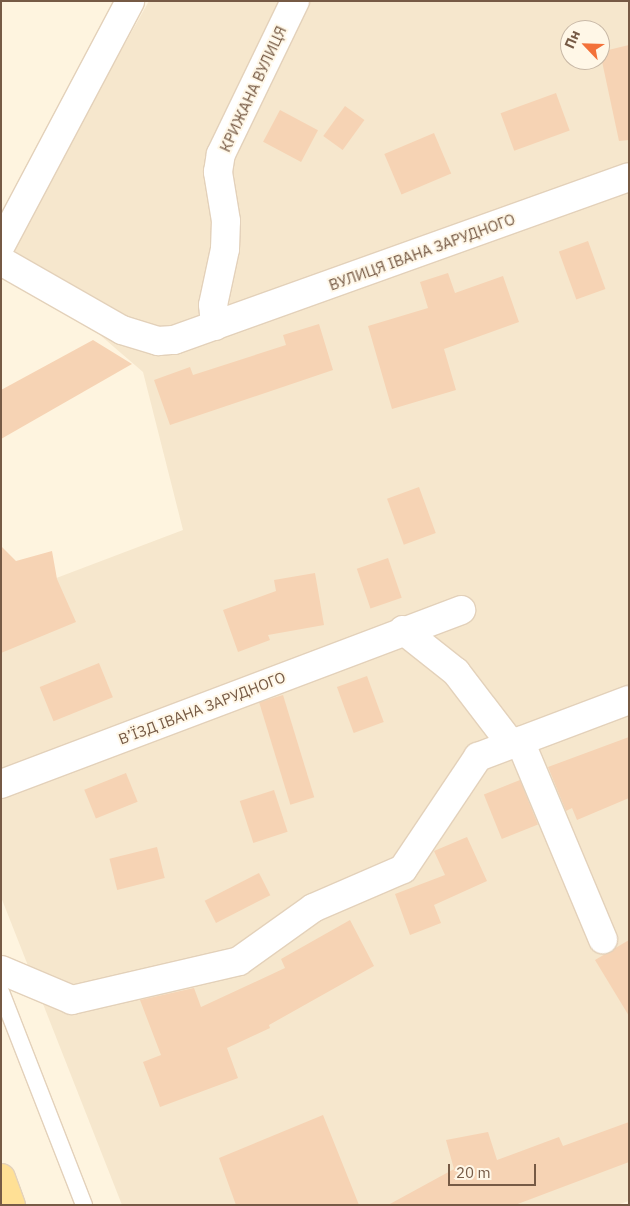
<!DOCTYPE html>
<meta charset="utf-8">
<style>
body{margin:0}
#map{position:relative;width:630px;height:1206px;overflow:hidden;background:#fef4df;font-family:"IBM Plex Sans",sans-serif}
div>[style]{position:absolute}
.residential>*{inset:0;background:#f6e7cd}
.building>*{inset:0;background:#f6d3b4;transform-origin:0 0}
.roads{filter:drop-shadow(1px 0 #e3d1ba) drop-shadow(-1px 0 #e3d1ba) drop-shadow(0 1px #e3d1ba) drop-shadow(0 -1px #e3d1ba)}
.service>*{height:16px;margin:-8px;padding:0 8px;transform-origin:8px;border-radius:8px;background:#fff}
.minor>*{height:28px;margin:-14px;padding:0 14px;transform-origin:14px;border-radius:14px;background:#fff}
.primary>*{height:28px;margin:-14px;padding:0 14px;transform-origin:14px;border-radius:14px;background:#ffe095}
span{translate:-50% -50%;white-space:nowrap;text-align:center;line-height:1.15;-webkit-text-stroke:4px #fff7e7;paint-order:stroke}
.street-label{font-size:15px;color:#765a45}
.frame{position:absolute;inset:0;border:2px solid #765a45;pointer-events:none}
.north{position:absolute;left:560px;top:20px;width:50px;height:50px;box-sizing:border-box;background:#fff7e7;border:1px solid #c8b8a6;border-radius:50%;rotate:294deg;font-size:14px;font-weight:700;line-height:20px;text-align:center;color:#765a45}
.north::after{content:'';display:block;margin:auto;width:18px;height:22px;background:#f37139;clip-path:polygon(50% 0,100% 100%,50% 72%,0 100%)}
.scale{position:absolute;left:448px;top:1164px;width:88px;height:22px;box-sizing:border-box;border:2px solid #765a45;border-top:0;padding-left:6px;font-size:15px;line-height:18px;white-space:nowrap;color:#765a45;-webkit-text-stroke:4px #fff7e7;paint-order:stroke}
</style>
<div id="map">
<div class="residential">
<i style="clip-path:polygon(evenodd,149px 1px,629px 1px,629px 1201px,617px 1205px,122px 1205px,1px 897px,1px 599px,183px 530px,143px 372px,6px 254px,149px 1px,570px 30px,600px 30px,600px 60px,570px 60px,570px 30px)"></i>
</div>
<div class="building">
<i style="clip-path:polygon(629px 45px,629px 140px,619px 141px,600px 52px)"></i>
<i style="left:556px;top:93px;width:40px;height:59px;rotate:70deg"></i>
<i style="left:345px;top:106px;width:24px;height:37px;rotate:36deg"></i>
<i style="left:280px;top:110px;width:43px;height:36px;rotate:28deg"></i>
<i style="left:434px;top:133px;width:44px;height:54px;rotate:67deg"></i>
<i style="left:588px;top:241px;width:51px;height:31px;rotate:70deg"></i>
<i style="clip-path:polygon(448px 273px,455px 293px,503px 276px,519px 322px,444px 349px,456px 390px,392px 409px,368px 326px,428px 308px,420px 282px)"></i>
<i style="clip-path:polygon(319px 324px,333px 370px,170px 425px,154px 380px,190px 367px,193px 375px,286px 345px,283px 335px)"></i>
<i style="clip-path:polygon(93px 340px,132px 364px,1px 439px,1px 390px)"></i>
<i style="left:419px;top:487px;width:49px;height:34px;rotate:70deg"></i>
<i style="clip-path:polygon(1px 546px,16px 561px,52px 551px,57px 579px,76px 622px,1px 653px)"></i>
<i style="left:388px;top:558px;width:42px;height:33px;rotate:71deg"></i>
<i style="clip-path:polygon(315px 573px,324px 625px,268px 635px,270px 640px,238px 652px,223px 610px,276px 591px,274px 580px)"></i>
<i style="left:99px;top:663px;width:37px;height:64px;rotate:68deg"></i>
<i style="left:367px;top:676px;width:49px;height:32px;rotate:70deg"></i>
<i style="left:283px;top:695px;width:107px;height:25px;rotate:73deg"></i>
<i style="clip-path:polygon(629px 737px,629px 798px,577px 820px,572px 808px,566px 811px,548px 767px)"></i>
<i style="left:126px;top:773px;width:31px;height:45px;rotate:68deg"></i>
<i style="left:520px;top:780px;width:48px;height:39px;rotate:68deg"></i>
<i style="left:274px;top:790px;width:44px;height:36px;rotate:72deg"></i>
<i style="clip-path:polygon(467px 837px,487px 881px,434px 905px,441px 923px,410px 935px,395px 894px,445px 875px,434px 851px)"></i>
<i style="left:157px;top:847px;width:32px;height:49px;rotate:76deg"></i>
<i style="left:259px;top:873px;width:25px;height:61px;rotate:63deg"></i>
<i style="clip-path:polygon(350px 920px,374px 966px,269px 1025px,270px 1028px,227px 1048px,238px 1078px,160px 1107px,143px 1062px,161px 1055px,140px 1000px,194px 988px,201px 1007px,285px 968px,281px 959px)"></i>
<i style="clip-path:polygon(629px 940px,629px 1016px,595px 960px)"></i>
<i style="clip-path:polygon(323px 1115px,359px 1205px,236px 1205px,219px 1158px)"></i>
<i style="clip-path:polygon(629px 1122px,629px 1162px,515px 1205px,388px 1205px,454px 1169px,446px 1140px,488px 1132px,497px 1160px,559px 1137px,563px 1146px)"></i>
</div>
<div class="roads">
<div class="service">
<i style="left:1px;top:992px;width:229px;rotate:68.7deg"></i>
</div>
<div class="minor">
<i style="left:1px;top:245px;width:276px;rotate:-62.1deg"></i>
<i style="left:1px;top:261px;width:139px;rotate:29.7deg"></i>
<i style="left:122px;top:330px;width:38px;rotate:17deg"></i>
<i style="left:158px;top:341px;width:16px;rotate:-4deg"></i>
<i style="left:174px;top:340px;width:483px;rotate:-19.7deg"></i>
<i style="left:215px;top:326px;width:21px;rotate:-95deg"></i>
<i style="left:213px;top:305px;width:57px;rotate:-77.9deg"></i>
<i style="left:225px;top:249px;width:28px;rotate:-88deg"></i>
<i style="left:226px;top:221px;width:50px;rotate:-99.3deg"></i>
<i style="left:218px;top:172px;width:18px;rotate:-81deg"></i>
<i style="left:221px;top:154px;width:170px;rotate:-64.2deg"></i>
<i style="left:403px;top:630px;width:68px;rotate:38.4deg"></i>
<i style="left:456px;top:672px;width:91px;rotate:52.6deg"></i>
<i style="left:520px;top:741px;width:215px;rotate:67.3deg"></i>
<i style="left:1px;top:784px;width:492px;rotate:-20.7deg"></i>
<i style="left:1px;top:970px;width:77px;rotate:22.9deg"></i>
<i style="left:72px;top:1000px;width:171px;rotate:-13.1deg"></i>
<i style="left:239px;top:961px;width:91px;rotate:-35.6deg"></i>
<i style="left:313px;top:908px;width:98px;rotate:-23.4deg"></i>
<i style="left:403px;top:869px;width:135px;rotate:-56.2deg"></i>
<i style="left:478px;top:757px;width:161px;rotate:-20.7deg"></i>
</div>
<div class="primary">
<i style="left:1px;top:1178px;width:29px;rotate:70deg"></i>
</div>
</div>
<div class="street-label">
<span style="left:253px;top:89px;rotate:-65deg">КРИЖАНА ВУЛИЦЯ</span>
<span style="left:422px;top:252px;rotate:-20deg">ВУЛИЦЯ ІВАНА ЗАРУДНОГО</span>
<span style="left:202px;top:708px;rotate:-21deg">В’ЇЗД ІВАНА ЗАРУДНОГО</span>
</div>
<div class="frame"></div>
<div class="north">Пн</div>
<div class="scale">20 m</div>
</div>
